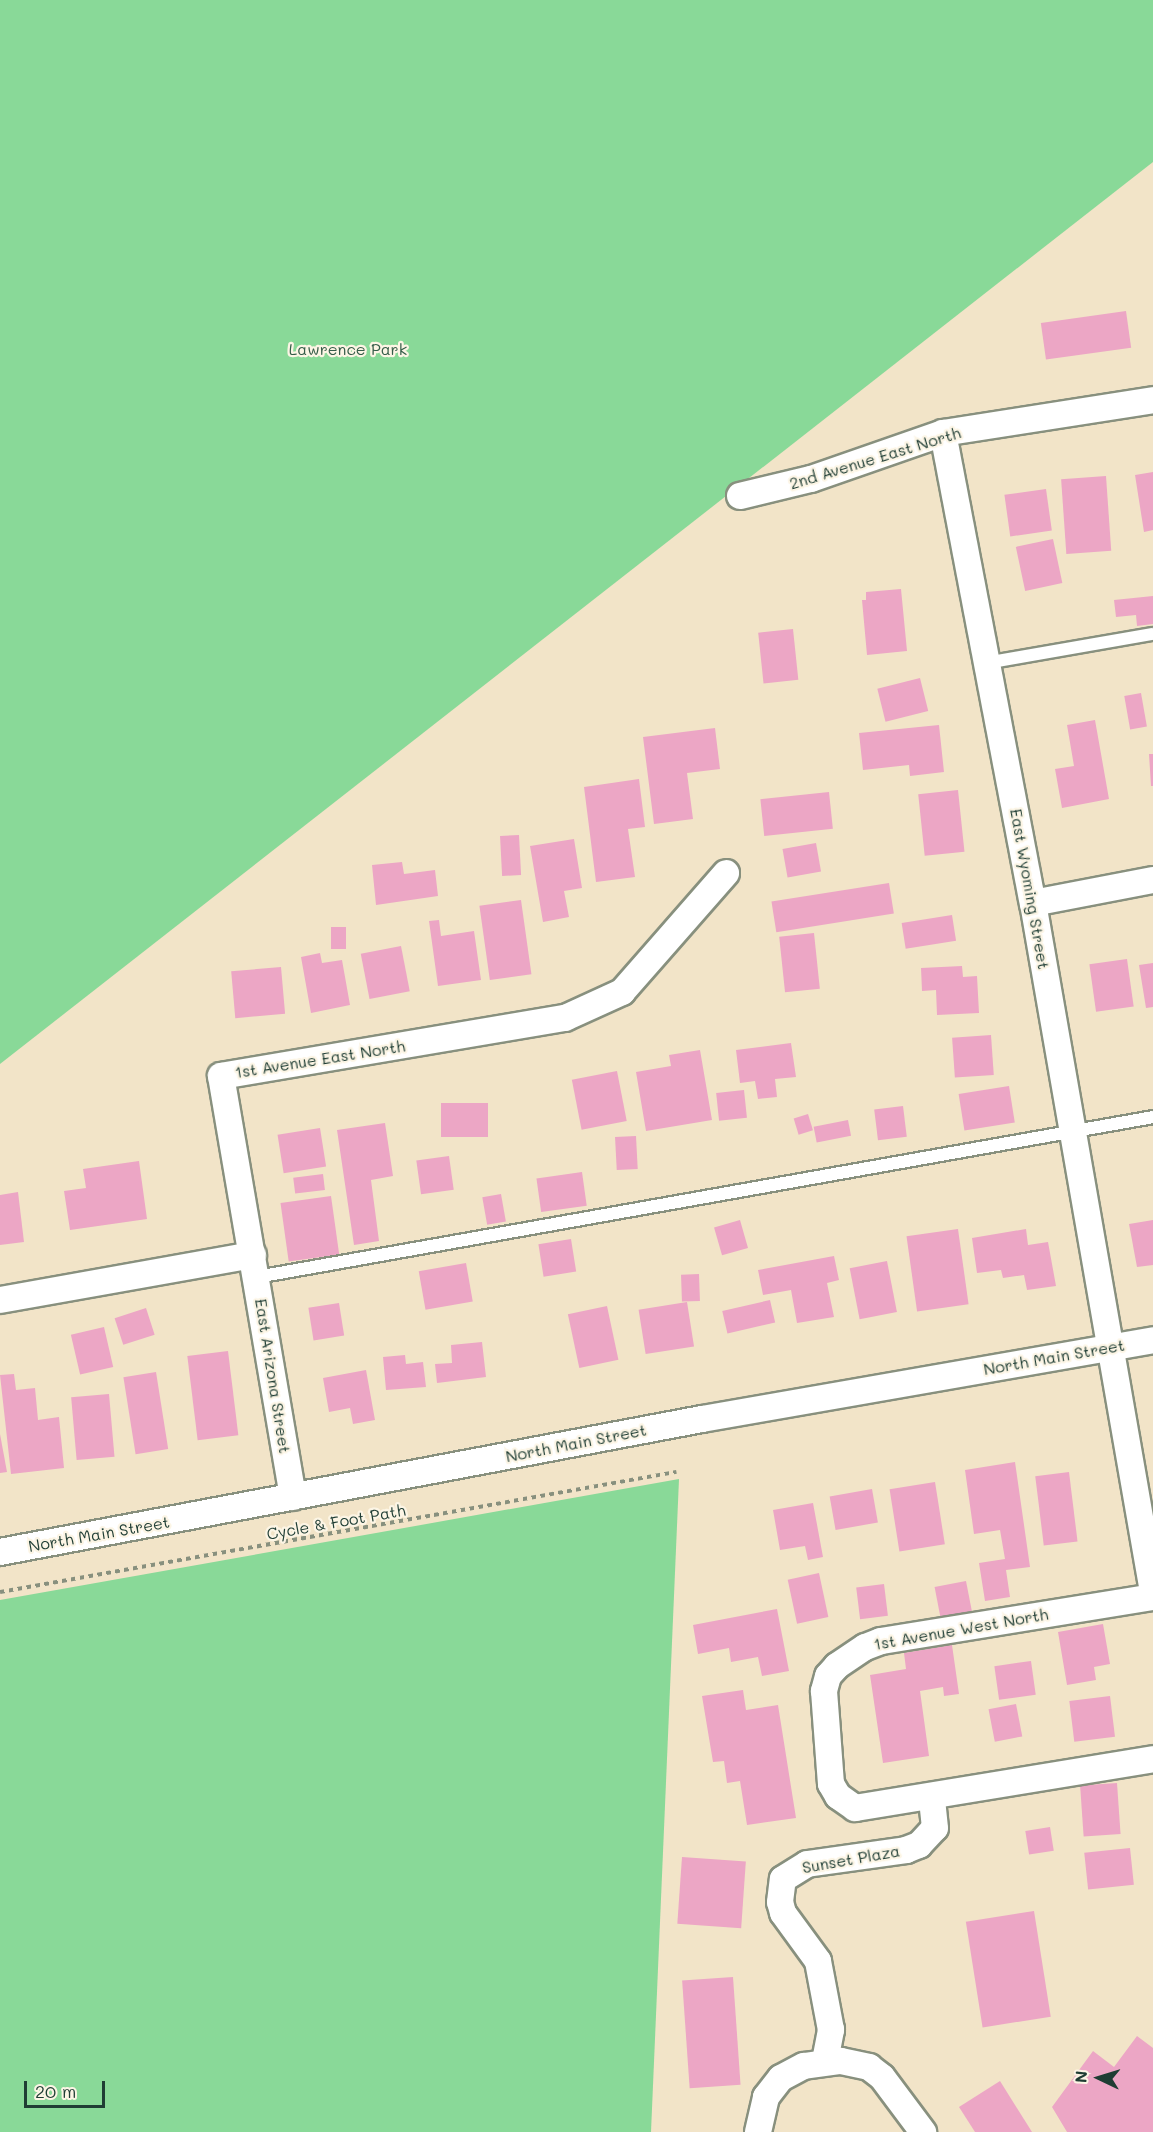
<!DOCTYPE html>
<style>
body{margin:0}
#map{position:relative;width:1153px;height:2132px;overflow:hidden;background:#f2e4c8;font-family:Mali,sans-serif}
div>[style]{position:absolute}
.green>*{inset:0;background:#89d998}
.building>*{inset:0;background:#eca6c5;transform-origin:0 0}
.path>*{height:4px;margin-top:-2px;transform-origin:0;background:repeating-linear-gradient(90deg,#88907e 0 4.5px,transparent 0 9px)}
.roads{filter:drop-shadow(2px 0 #88907e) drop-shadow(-2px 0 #88907e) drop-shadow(0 2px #88907e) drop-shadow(0 -2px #88907e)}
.service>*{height:12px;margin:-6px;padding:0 6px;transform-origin:6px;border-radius:6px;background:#fff}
.minor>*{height:26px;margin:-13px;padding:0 13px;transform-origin:13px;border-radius:13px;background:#fff}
span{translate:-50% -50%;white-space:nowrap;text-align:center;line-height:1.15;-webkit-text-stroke:4.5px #fcf5e5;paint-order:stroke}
.park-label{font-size:16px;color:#345c48}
.street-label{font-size:16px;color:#1f3d34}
.north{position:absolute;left:1069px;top:2048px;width:60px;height:60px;-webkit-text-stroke:4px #fcf5e5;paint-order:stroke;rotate:274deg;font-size:16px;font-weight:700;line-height:24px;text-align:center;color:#1f3d34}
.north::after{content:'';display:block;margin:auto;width:21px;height:27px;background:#1f3d34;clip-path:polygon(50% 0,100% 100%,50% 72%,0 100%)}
.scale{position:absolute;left:24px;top:2081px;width:81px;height:27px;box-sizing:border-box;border:3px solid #1f3d34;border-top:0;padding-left:8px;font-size:18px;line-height:21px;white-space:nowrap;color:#1f3d34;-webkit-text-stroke:4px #fcf5e5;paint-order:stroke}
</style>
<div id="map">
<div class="green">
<i style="clip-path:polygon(0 0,1153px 0,1153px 162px,0 1064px)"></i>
<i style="clip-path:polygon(679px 1479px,651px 2132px,0 2132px,0 1600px)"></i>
</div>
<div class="building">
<i style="left:1126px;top:311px;width:37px;height:86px;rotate:82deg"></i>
<i style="clip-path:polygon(1153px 472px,1153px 530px,1144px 532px,1135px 475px)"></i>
<i style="left:1106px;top:476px;width:75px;height:45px;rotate:86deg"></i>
<i style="left:1046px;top:489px;width:42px;height:42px;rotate:82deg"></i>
<i style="left:1053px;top:539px;width:45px;height:38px;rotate:78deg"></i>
<i style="clip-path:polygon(901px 589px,907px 651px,867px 655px,862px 600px,866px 600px,866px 592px)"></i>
<i style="clip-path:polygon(1153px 596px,1153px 624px,1137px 626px,1136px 615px,1116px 617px,1114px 600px)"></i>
<i style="left:793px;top:629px;width:51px;height:35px;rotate:84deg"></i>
<i style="left:920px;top:678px;width:34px;height:44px;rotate:76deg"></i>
<i style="left:1141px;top:693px;width:34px;height:17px;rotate:80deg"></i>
<i style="clip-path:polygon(1095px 720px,1109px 799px,1062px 808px,1055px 769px,1074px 766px,1067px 725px)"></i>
<i style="clip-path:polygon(939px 725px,944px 772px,910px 776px,909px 765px,863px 770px,859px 733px)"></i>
<i style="clip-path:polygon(715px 728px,720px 769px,687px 773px,693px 819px,654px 824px,643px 737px)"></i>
<i style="clip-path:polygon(1149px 754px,1153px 754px,1153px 786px,1151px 786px)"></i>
<i style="clip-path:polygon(639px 779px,645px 827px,628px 829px,635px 877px,596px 882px,584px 787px)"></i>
<i style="left:958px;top:790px;width:62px;height:40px;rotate:84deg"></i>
<i style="left:829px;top:792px;width:37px;height:69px;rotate:84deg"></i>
<i style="left:519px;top:835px;width:40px;height:19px;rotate:87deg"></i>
<i style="clip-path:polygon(574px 839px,582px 888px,564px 891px,569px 917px,543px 922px,530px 846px)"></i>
<i style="left:816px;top:843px;width:29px;height:34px;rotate:80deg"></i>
<i style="clip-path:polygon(402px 862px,404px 874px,435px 870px,438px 896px,376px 905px,372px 865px)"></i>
<i style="left:889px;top:883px;width:31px;height:119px;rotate:81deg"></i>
<i style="left:521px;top:900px;width:75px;height:42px;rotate:82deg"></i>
<i style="left:952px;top:915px;width:26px;height:51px;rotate:81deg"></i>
<i style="clip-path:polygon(439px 920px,441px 936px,474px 931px,481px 980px,438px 986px,429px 921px)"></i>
<i style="left:331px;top:927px;width:15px;height:22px"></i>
<i style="left:814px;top:933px;width:56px;height:35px;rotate:84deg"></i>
<i style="left:401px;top:946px;width:46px;height:41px;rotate:79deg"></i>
<i style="clip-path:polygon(320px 953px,322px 963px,342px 960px,350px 1005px,311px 1013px,301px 957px)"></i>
<i style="left:1127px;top:959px;width:48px;height:38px;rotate:82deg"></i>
<i style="clip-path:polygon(1153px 963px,1153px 1007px,1146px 1008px,1139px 965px)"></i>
<i style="clip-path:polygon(962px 966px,963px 977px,977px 976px,979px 1013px,937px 1015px,936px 990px,922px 991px,921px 968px)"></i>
<i style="left:281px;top:967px;width:47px;height:50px;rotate:85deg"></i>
<i style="left:991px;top:1035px;width:40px;height:39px;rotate:86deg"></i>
<i style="clip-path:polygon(791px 1043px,796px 1077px,775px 1079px,777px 1097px,758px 1099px,755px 1081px,740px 1083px,736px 1050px)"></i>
<i style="clip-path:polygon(700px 1050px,712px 1120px,646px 1131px,636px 1072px,671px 1066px,669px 1055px)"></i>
<i style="left:617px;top:1071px;width:51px;height:46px;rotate:79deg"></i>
<i style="left:1009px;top:1086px;width:37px;height:51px;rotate:81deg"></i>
<i style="left:744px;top:1090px;width:28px;height:28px;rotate:84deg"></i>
<i style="left:441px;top:1103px;width:47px;height:34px"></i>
<i style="left:903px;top:1106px;width:31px;height:29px;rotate:83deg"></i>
<i style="left:808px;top:1114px;width:17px;height:15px;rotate:73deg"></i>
<i style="left:848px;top:1120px;width:16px;height:35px;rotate:79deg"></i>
<i style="clip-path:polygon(385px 1123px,393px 1176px,371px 1180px,379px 1241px,354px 1245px,337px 1130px)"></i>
<i style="left:320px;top:1128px;width:39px;height:43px;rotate:81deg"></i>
<i style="left:636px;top:1136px;width:33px;height:21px;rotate:87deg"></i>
<i style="left:449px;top:1156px;width:34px;height:33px;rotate:82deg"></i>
<i style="clip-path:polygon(139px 1161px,147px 1219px,70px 1230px,64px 1191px,86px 1188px,83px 1169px)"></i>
<i style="left:582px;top:1172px;width:34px;height:46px;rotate:82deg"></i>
<i style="left:323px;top:1174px;width:16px;height:30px;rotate:83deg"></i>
<i style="clip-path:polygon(18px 1192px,24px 1242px,0 1245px,0 1195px)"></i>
<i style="left:501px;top:1194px;width:28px;height:19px;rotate:80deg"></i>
<i style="left:331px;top:1196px;width:59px;height:51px;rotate:82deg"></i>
<i style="left:740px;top:1220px;width:29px;height:27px;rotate:74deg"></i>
<i style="clip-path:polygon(1153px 1220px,1153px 1265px,1137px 1267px,1129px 1224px)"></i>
<i style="left:958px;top:1229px;width:76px;height:52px;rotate:82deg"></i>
<i style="clip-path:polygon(1026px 1229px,1028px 1245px,1048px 1242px,1056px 1286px,1027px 1290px,1024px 1275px,1003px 1278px,1001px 1270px,977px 1273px,972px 1238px)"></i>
<i style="left:571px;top:1239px;width:33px;height:33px;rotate:81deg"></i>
<i style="clip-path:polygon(834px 1256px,839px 1280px,827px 1283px,834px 1317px,797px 1323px,791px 1290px,763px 1295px,758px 1270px)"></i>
<i style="left:887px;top:1261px;width:52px;height:38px;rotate:79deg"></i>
<i style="left:466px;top:1263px;width:39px;height:48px;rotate:80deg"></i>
<i style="left:699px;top:1274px;width:27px;height:18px;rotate:88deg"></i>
<i style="left:770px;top:1300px;width:23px;height:49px;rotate:77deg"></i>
<i style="left:687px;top:1302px;width:45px;height:49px;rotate:81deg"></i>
<i style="left:339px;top:1303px;width:33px;height:31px;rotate:81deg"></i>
<i style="left:607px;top:1306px;width:55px;height:40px;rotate:78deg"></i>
<i style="left:146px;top:1308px;width:28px;height:33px;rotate:72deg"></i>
<i style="left:104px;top:1327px;width:41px;height:34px;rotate:77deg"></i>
<i style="clip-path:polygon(482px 1342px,486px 1377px,437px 1383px,435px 1364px,452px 1363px,451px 1345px)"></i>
<i style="left:228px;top:1351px;width:85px;height:41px;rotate:83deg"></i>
<i style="clip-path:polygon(405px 1355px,406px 1364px,423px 1362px,426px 1387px,386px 1390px,383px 1357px)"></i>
<i style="clip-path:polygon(366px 1370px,375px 1420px,353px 1424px,350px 1408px,329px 1412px,323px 1378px)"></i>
<i style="left:156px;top:1372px;width:78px;height:33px;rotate:81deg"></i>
<i style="clip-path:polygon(14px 1374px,16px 1390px,35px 1388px,38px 1420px,59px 1417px,64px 1468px,11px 1474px,0 1375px)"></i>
<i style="left:109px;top:1394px;width:63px;height:38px;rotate:85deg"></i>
<i style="clip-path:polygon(0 1434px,7px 1472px,0 1473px)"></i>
<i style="clip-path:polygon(1015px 1462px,1030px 1567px,1006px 1570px,1010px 1597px,985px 1601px,979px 1563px,1005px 1559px,1000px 1530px,974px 1534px,965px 1470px)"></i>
<i style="left:1069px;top:1472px;width:70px;height:34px;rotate:83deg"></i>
<i style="left:935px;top:1482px;width:63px;height:46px;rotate:81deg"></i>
<i style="left:872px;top:1489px;width:34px;height:43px;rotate:80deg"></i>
<i style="clip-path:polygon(813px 1503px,823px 1557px,808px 1560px,805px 1546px,780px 1550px,773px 1510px)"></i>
<i style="left:819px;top:1573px;width:45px;height:32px;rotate:78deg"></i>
<i style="left:966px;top:1581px;width:36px;height:32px;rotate:79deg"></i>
<i style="left:884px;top:1584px;width:32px;height:28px;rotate:83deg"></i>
<i style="clip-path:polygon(777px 1609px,789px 1671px,762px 1676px,758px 1657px,731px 1662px,729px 1648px,698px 1654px,693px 1625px)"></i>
<i style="clip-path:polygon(1103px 1624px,1110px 1664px,1094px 1667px,1096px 1680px,1067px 1685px,1058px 1632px)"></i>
<i style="clip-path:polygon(952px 1645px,959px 1694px,944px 1696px,943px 1687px,920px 1691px,929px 1756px,883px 1763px,870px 1675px,906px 1669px,904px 1653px)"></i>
<i style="left:1031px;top:1661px;width:34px;height:37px;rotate:82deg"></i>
<i style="clip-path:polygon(743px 1690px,746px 1710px,778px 1705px,796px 1818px,747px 1825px,740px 1781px,727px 1783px,724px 1761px,713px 1762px,702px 1696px)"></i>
<i style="left:1110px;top:1696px;width:41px;height:41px;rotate:83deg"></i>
<i style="left:1016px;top:1704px;width:33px;height:28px;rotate:79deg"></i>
<i style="left:1117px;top:1783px;width:51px;height:37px;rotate:86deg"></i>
<i style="left:1050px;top:1827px;width:24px;height:25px;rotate:81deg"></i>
<i style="left:1130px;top:1848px;width:37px;height:46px;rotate:84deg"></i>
<i style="left:682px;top:1857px;width:64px;height:67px;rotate:4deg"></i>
<i style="left:1034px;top:1911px;width:107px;height:69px;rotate:81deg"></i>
<i style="left:733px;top:1977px;width:108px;height:51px;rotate:86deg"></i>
<i style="clip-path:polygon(1137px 2036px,1153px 2048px,1153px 2132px,1067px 2132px,1052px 2107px,1093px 2051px,1114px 2067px)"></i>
<i style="clip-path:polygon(1000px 2081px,1032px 2132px,975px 2132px,959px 2107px)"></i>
</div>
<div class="path">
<i style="left:0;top:1592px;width:687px;rotate:-10.07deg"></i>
</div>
<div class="roads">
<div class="service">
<i style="left:986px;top:663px;width:169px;rotate:-9.9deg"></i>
<i style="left:257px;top:1277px;width:910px;rotate:-10.12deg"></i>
</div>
<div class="minor">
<i style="left:943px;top:433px;width:479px;rotate:79.2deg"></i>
<i style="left:1033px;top:903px;width:699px;rotate:80.12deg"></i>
<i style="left:740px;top:496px;width:73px;rotate:-13.5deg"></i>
<i style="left:811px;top:479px;width:140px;rotate:-19.2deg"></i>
<i style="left:943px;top:433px;width:213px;rotate:-8.9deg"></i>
<i style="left:1033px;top:903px;width:122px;rotate:-10.9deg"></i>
<i style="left:0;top:1300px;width:257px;rotate:-10.1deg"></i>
<i style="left:293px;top:1497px;width:427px;rotate:-99.7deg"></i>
<i style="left:221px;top:1076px;width:349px;rotate:-9.6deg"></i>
<i style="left:565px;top:1018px;width:63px;rotate:-24.5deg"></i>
<i style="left:622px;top:992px;width:158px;rotate:-48.8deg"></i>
<i style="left:0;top:1552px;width:714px;rotate:-10.73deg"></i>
<i style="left:702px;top:1419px;width:458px;rotate:-9.9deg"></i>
<i style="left:1153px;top:1597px;width:276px;rotate:170.8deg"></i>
<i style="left:881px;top:1641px;width:17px;rotate:159deg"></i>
<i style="left:865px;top:1647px;width:34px;rotate:146deg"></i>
<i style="left:837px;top:1666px;width:13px;rotate:132deg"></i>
<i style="left:828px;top:1676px;width:16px;rotate:105deg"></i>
<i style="left:824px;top:1691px;width:93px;rotate:85.7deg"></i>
<i style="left:831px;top:1784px;width:14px;rotate:60deg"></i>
<i style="left:838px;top:1796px;width:21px;rotate:35deg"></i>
<i style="left:855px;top:1808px;width:302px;rotate:-9.3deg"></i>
<i style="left:825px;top:2061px;width:32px;rotate:-79deg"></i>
<i style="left:831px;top:2030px;width:70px;rotate:-100.7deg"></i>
<i style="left:818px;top:1961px;width:59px;rotate:-126.1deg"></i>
<i style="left:783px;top:1913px;width:11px;rotate:-105deg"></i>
<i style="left:780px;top:1902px;width:23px;rotate:-83deg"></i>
<i style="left:783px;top:1879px;width:28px;rotate:-32deg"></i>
<i style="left:807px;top:1864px;width:100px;rotate:-8deg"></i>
<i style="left:906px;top:1850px;width:14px;rotate:-21deg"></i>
<i style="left:919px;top:1845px;width:23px;rotate:-47deg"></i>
<i style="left:935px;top:1828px;width:31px;rotate:-96deg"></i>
<i style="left:758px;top:2132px;width:36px;rotate:-77deg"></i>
<i style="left:766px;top:2097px;width:24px;rotate:-52deg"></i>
<i style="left:781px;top:2078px;width:26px;rotate:-28deg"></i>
<i style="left:804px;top:2066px;width:37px;rotate:-8deg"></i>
<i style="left:841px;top:2061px;width:29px;rotate:12deg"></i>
<i style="left:869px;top:2067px;width:16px;rotate:38deg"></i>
<i style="left:882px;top:2077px;width:69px;rotate:53.3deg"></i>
</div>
</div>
<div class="park-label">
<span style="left:348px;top:349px">Lawrence Park</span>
</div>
<div class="street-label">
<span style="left:875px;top:458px;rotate:-17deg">2nd Avenue East North</span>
<span style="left:1030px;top:889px;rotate:80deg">East Wyoming Street</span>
<span style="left:320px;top:1059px;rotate:-9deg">1st Avenue East North</span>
<span style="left:1054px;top:1357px;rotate:-10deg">North Main Street</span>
<span style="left:273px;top:1376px;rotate:81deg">East Arizona Street</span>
<span style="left:576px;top:1443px;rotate:-11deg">North Main Street</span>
<span style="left:336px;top:1522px;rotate:-10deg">Cycle &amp; Foot Path</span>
<span style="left:99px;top:1534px;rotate:-10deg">North Main Street</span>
<span style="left:961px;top:1629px;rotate:-10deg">1st Avenue West North</span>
<span style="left:851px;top:1859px;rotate:-10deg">Sunset Plaza</span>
</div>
<div class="north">N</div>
<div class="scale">20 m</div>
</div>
